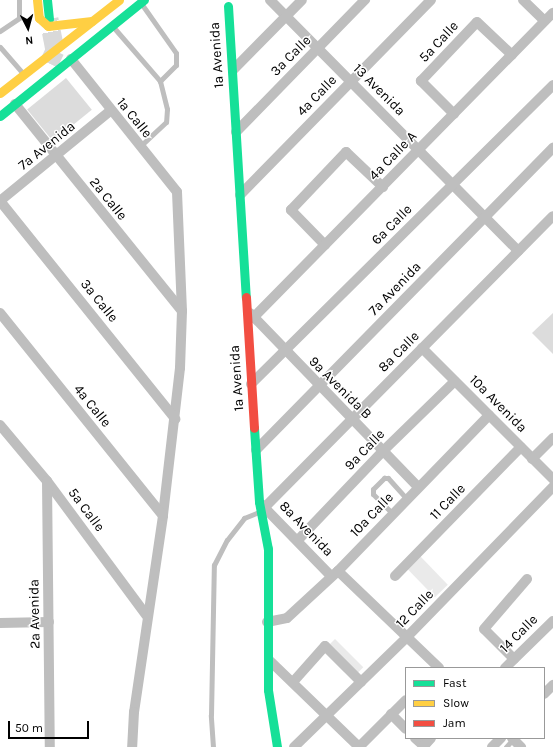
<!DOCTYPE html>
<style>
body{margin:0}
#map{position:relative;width:553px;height:747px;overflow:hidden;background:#fff;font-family:Karla,sans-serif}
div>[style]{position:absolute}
.green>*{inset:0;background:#eaeaea;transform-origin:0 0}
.building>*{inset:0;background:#dcdcdc;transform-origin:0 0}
.highway-tunnel>*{height:19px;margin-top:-9.5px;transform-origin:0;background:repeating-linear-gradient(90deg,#d9d9d9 0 19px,transparent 0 29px)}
.lane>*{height:5px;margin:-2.5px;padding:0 2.5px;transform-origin:2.5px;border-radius:2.5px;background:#bebebe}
.street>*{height:10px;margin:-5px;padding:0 5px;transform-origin:5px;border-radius:5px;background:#bebebe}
.fast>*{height:9px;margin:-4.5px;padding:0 4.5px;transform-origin:4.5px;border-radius:4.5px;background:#16e098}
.slow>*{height:9px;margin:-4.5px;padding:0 4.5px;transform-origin:4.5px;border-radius:4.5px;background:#ffcf43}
.jam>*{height:9px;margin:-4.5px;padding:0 4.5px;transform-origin:4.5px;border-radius:4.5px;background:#f24e42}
span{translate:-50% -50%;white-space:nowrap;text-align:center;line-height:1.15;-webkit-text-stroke:3px #fff;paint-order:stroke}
.street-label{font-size:14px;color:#000}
.legend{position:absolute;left:405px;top:667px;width:140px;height:72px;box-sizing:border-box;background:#fff;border:1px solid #999;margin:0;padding:5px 7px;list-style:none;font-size:12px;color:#000}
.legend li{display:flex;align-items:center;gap:8px;height:20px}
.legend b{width:20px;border:1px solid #999}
.north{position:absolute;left:8px;top:8px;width:40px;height:40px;-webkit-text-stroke:3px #fff;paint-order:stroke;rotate:174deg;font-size:11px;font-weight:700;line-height:16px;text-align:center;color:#000}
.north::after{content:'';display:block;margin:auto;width:14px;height:18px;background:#000;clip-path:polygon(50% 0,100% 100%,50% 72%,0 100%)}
.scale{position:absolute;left:8px;top:721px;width:81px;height:18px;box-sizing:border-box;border:2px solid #000;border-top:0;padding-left:5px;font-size:12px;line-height:14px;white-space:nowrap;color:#000;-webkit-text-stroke:3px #fff;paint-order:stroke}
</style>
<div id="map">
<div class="green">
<i style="left:420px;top:556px;width:40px;height:18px;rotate:46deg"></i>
<i style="left:335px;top:639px;width:40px;height:16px;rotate:45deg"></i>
</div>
<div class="building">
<i style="left:66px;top:78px;width:41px;height:50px;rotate:51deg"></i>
<i style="clip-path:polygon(553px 313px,553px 354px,532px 333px)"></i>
</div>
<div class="highway-tunnel">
<i style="left:49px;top:63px;width:14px;rotate:-65deg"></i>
<i style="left:55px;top:50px;width:32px;rotate:-101deg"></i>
</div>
<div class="lane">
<i style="left:143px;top:6px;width:57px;rotate:54.9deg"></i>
<i style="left:176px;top:53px;width:12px;rotate:90deg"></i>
<i style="left:176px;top:65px;width:23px;rotate:135deg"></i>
<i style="left:115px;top:29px;width:69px;rotate:49.1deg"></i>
<i style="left:160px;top:81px;width:29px;rotate:76deg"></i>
<i style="left:167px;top:109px;width:13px;rotate:94deg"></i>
<i style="left:166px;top:122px;width:35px;rotate:137deg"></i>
<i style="left:0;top:31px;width:23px;rotate:-34deg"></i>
<i style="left:19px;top:18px;width:18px;rotate:-90deg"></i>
<i style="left:0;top:47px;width:33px;rotate:49deg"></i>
<i style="left:393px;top:514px;width:28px;rotate:-135deg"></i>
<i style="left:373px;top:494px;width:5px;rotate:-90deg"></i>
<i style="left:373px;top:489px;width:16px;rotate:-45deg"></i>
<i style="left:384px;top:478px;width:4px"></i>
<i style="left:388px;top:478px;width:28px;rotate:48deg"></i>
<i style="left:213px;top:747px;width:32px;rotate:-94deg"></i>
<i style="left:211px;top:715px;width:150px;rotate:-88.9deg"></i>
<i style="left:214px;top:565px;width:28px;rotate:-63deg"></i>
<i style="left:227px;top:540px;width:28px;rotate:-52deg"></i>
<i style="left:244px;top:518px;width:16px;rotate:-22deg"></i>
<i style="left:506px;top:747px;width:11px;rotate:-49deg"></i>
</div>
<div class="street">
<i style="left:270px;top:0;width:353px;rotate:45.3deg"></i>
<i style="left:523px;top:0;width:30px;rotate:44deg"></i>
<i style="left:71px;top:59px;width:170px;rotate:51.4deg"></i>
<i style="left:177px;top:192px;width:119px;rotate:87.6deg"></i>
<i style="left:182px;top:311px;width:57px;rotate:92deg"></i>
<i style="left:180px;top:368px;width:149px;rotate:96.6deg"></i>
<i style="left:163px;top:516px;width:198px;rotate:98.4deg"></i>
<i style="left:134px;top:712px;width:35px;rotate:93deg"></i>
<i style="left:233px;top:70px;width:98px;rotate:-45.4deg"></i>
<i style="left:15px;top:104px;width:266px;rotate:51.1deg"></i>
<i style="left:454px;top:114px;width:47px;rotate:-135deg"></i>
<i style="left:421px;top:81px;width:81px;rotate:-46.5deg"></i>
<i style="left:477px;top:22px;width:48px;rotate:43.3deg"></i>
<i style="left:236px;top:132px;width:185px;rotate:-45.7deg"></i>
<i style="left:240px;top:195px;width:273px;rotate:-45.6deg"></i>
<i style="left:0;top:201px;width:280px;rotate:51.2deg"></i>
<i style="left:0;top:201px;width:142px;rotate:-39.3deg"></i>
<i style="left:325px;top:245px;width:49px;rotate:-134.2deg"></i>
<i style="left:291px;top:210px;width:80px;rotate:-46.5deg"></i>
<i style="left:346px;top:152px;width:51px;rotate:43.4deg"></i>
<i style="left:0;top:313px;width:260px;rotate:51.2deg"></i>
<i style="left:250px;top:313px;width:242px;rotate:46deg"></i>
<i style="left:253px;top:318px;width:428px;rotate:-45.5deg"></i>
<i style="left:422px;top:348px;width:185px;rotate:45deg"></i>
<i style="left:251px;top:384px;width:425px;rotate:-44.7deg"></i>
<i style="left:0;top:425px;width:73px;rotate:50deg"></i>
<i style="left:47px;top:481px;width:167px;rotate:53.5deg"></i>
<i style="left:256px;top:450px;width:424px;rotate:-45.5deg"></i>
<i style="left:532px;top:459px;width:30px;rotate:-45deg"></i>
<i style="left:47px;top:481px;width:266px;rotate:89.4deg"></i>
<i style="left:261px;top:504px;width:100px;rotate:45.8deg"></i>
<i style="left:265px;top:507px;width:409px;rotate:-45.3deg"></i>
<i style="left:298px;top:540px;width:123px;rotate:-46.3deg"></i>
<i style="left:383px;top:451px;width:100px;rotate:-44.2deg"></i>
<i style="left:338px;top:571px;width:140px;rotate:43.8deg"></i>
<i style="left:395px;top:576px;width:180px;rotate:-45.7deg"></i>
<i style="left:267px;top:622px;width:20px;rotate:-11deg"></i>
<i style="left:287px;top:618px;width:69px;rotate:-42.7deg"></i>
<i style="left:338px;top:571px;width:217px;rotate:-45.9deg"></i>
<i style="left:0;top:623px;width:49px;rotate:-1.2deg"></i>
<i style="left:514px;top:659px;width:42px;rotate:-135deg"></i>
<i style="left:484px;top:629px;width:66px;rotate:-49.3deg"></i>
<i style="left:269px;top:660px;width:125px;rotate:44deg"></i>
<i style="left:505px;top:668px;width:67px;rotate:-44.4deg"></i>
<i style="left:293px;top:682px;width:48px;rotate:-48.4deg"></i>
<i style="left:325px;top:646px;width:51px;rotate:45deg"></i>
<i style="left:544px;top:694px;width:13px;rotate:-45deg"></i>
<i style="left:391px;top:714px;width:21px;rotate:45deg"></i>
<i style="left:415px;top:738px;width:12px;rotate:42deg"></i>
<i style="left:512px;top:738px;width:13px;rotate:45deg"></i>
<i style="left:294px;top:747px;width:156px;rotate:-44.2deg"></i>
<i style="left:406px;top:638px;width:211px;rotate:-45.8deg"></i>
<i style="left:359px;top:747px;width:66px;rotate:-45deg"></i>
<i style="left:423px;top:747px;width:12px;rotate:-48deg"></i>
<i style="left:492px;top:747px;width:13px;rotate:-45deg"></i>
</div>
<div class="fast">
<i style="left:47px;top:0;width:19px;rotate:84deg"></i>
<i style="left:228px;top:6px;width:292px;rotate:86.5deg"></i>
<i style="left:0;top:116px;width:185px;rotate:-38.9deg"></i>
<i style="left:254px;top:428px;width:74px;rotate:86.1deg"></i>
<i style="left:259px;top:502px;width:48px;rotate:79.2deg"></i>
<i style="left:268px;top:549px;width:141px;rotate:90deg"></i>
<i style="left:268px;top:690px;width:58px;rotate:81deg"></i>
</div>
<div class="slow">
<i style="left:37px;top:0;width:18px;rotate:84deg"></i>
<i style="left:39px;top:18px;width:12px;rotate:42deg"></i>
<i style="left:48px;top:26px;width:44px;rotate:-6.5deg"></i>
<i style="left:0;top:93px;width:151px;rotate:-38deg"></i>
</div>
<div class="jam">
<i style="left:246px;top:297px;width:131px;rotate:86.5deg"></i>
</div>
<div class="street-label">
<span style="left:439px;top:42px;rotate:-47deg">5a Calle</span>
<span style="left:217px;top:55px;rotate:-94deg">1a Avenida</span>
<span style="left:291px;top:56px;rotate:-45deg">3a Calle</span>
<span style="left:379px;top:90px;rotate:45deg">13 Avenida</span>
<span style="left:317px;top:96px;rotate:-46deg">4a Calle</span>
<span style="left:134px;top:118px;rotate:51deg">1a Calle</span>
<span style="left:47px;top:146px;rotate:-39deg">7a Avenida</span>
<span style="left:393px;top:156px;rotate:-46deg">4a Calle A</span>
<span style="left:108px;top:199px;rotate:51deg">2a Calle</span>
<span style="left:392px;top:225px;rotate:-45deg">6a Calle</span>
<span style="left:395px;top:289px;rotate:-46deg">7a Avenida</span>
<span style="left:99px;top:301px;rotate:51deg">3a Calle</span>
<span style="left:399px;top:352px;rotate:-45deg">8a Calle</span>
<span style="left:237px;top:378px;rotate:-94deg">1a Avenida</span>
<span style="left:340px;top:388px;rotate:45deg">9a Avenida B</span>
<span style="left:498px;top:404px;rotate:45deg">10a Avenida</span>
<span style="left:92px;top:406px;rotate:51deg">4a Calle</span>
<span style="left:365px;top:450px;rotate:-46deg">9a Calle</span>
<span style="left:448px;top:502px;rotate:-46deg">11 Calle</span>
<span style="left:86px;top:510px;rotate:53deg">5a Calle</span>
<span style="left:372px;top:515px;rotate:-46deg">10a Calle</span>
<span style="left:306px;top:529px;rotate:46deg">8a Avenida</span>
<span style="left:415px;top:609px;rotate:-46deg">12 Calle</span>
<span style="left:35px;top:614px;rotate:-91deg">2a Avenida</span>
<span style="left:519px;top:634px;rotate:-45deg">14 Calle</span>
</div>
<ul class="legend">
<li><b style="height:5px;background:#16e098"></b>Fast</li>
<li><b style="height:5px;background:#ffcf43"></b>Slow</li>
<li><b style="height:5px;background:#f24e42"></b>Jam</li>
</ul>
<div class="north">N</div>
<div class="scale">50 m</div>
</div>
